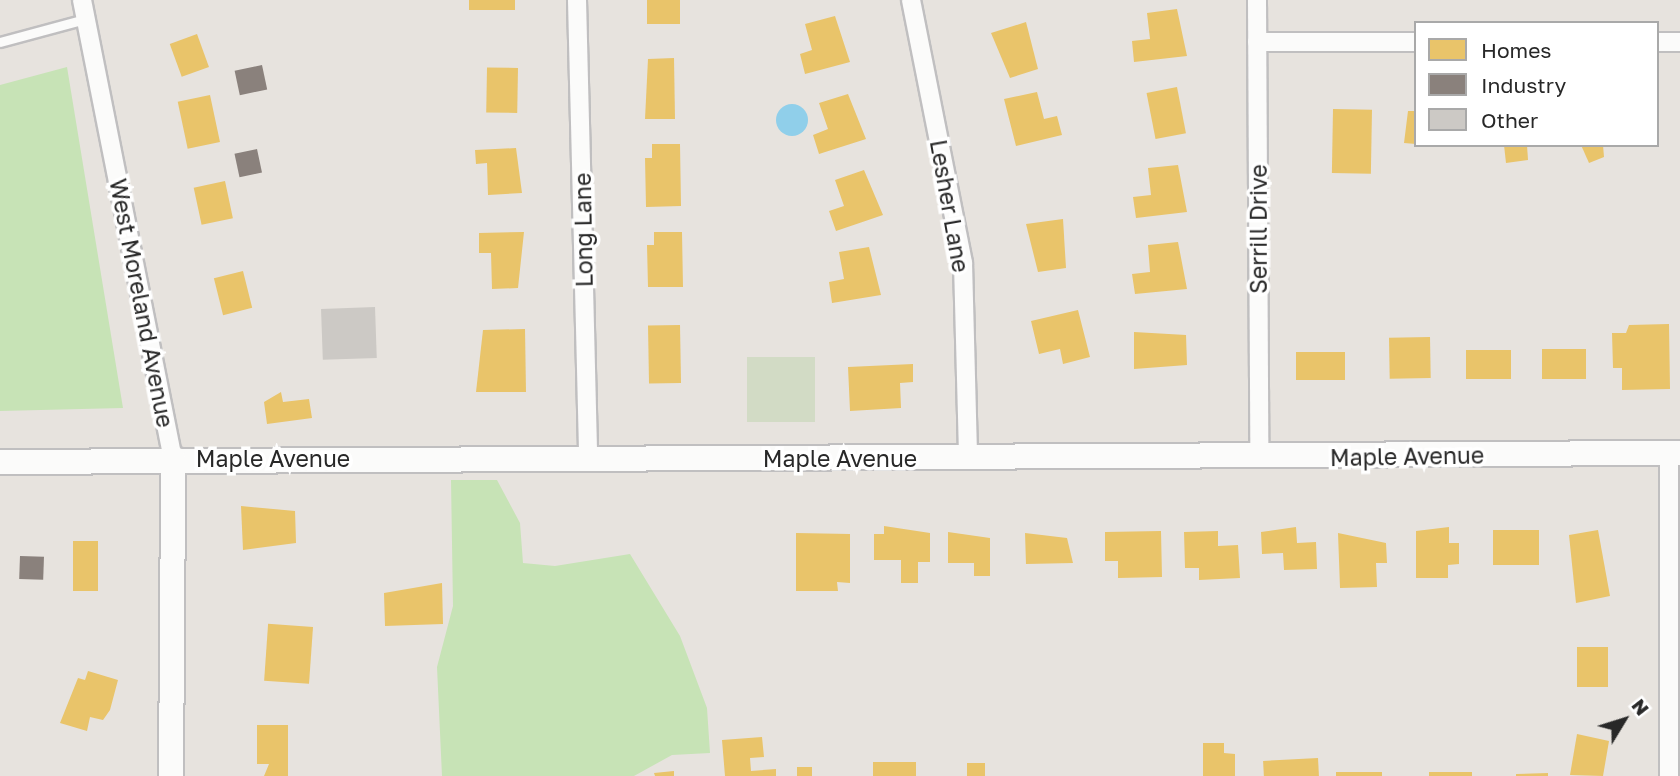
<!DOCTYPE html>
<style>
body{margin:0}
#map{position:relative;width:1680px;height:776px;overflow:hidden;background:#e7e3de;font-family:"Golos Text",sans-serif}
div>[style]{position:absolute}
.green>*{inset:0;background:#c7e3b6}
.cemetery>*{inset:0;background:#d2dbc5;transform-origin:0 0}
.water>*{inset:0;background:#90cfea}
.round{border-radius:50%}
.homes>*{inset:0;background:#e9c46a;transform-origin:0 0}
.industry>*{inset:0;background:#8a817c;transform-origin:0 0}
.building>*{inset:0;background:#ccc9c5;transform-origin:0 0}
.roads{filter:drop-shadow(2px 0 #c0bfc0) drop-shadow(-2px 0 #c0bfc0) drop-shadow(0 2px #c0bfc0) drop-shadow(0 -2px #c0bfc0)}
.lane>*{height:9px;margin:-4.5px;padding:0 4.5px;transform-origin:4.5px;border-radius:4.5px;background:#fbfbfa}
.street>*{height:18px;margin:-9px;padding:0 9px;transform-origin:9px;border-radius:9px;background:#fbfbfa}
.secondary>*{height:24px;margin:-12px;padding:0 12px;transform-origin:12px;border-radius:12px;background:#fbfbfa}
span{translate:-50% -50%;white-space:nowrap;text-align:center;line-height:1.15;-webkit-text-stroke:7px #fff;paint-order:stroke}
.street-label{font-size:23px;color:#282828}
.legend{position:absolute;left:1414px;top:21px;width:245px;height:126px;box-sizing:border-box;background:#fff;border:2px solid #a9a9a9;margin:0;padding:9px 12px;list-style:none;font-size:21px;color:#282828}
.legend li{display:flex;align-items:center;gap:14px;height:35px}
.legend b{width:35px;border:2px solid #a9a9a9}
.north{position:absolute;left:1589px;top:685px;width:70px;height:70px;-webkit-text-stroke:5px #fff;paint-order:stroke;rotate:52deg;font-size:19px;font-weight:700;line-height:28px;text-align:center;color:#282828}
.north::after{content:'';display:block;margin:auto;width:24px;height:32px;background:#282828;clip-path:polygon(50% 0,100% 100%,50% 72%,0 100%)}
</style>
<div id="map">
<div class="green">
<i style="clip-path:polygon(67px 67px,123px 408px,0 411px,0 85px)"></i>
<i style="clip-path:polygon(451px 480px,497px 480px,520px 523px,523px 563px,555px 566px,630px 554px,680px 636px,707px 708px,710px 753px,672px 755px,634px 776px,442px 776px,437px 667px,453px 606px)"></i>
</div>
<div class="cemetery">
<i style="left:747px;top:357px;width:68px;height:65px"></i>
</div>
<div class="water">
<i class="round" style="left:776px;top:104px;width:32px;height:32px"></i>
</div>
<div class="homes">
<i style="left:469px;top:0;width:46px;height:10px"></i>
<i style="left:647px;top:0;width:33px;height:24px"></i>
<i style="clip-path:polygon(1177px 9px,1187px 56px,1134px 62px,1132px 41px,1150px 39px,1147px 13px)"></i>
<i style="clip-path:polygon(835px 16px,850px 62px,805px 74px,800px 54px,812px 50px,805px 24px)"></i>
<i style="clip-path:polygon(1026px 22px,1038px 69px,1010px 78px,991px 33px)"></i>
<i style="left:197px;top:34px;width:35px;height:29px;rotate:70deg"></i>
<i style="clip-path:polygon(674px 58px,675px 119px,645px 119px,648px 59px)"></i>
<i style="left:518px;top:68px;width:45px;height:31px;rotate:91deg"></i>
<i style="left:1177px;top:87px;width:47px;height:31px;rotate:79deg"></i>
<i style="clip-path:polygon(1037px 92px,1044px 119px,1057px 116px,1062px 135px,1016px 146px,1004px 99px)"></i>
<i style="clip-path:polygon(848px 94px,866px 139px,819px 154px,813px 135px,828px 129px,819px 103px)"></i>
<i style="left:210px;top:95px;width:48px;height:33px;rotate:78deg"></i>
<i style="left:1333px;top:109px;width:39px;height:64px;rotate:1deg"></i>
<i style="clip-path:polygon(1408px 111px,1416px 111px,1416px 144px,1404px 143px)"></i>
<i style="clip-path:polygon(652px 144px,680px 144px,681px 206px,646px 207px,645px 158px,652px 158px)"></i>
<i style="clip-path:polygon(1504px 145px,1527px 145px,1528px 160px,1506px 163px)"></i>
<i style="clip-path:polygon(1581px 145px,1603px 145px,1604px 157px,1589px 163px)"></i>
<i style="clip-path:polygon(516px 148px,522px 193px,488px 195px,487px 163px,476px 164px,475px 150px)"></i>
<i style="clip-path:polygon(1178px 165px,1187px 212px,1136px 218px,1133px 197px,1151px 195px,1148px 168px)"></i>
<i style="clip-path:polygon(864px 170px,883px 215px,836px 231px,829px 211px,844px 206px,835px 180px)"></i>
<i style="left:225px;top:181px;width:38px;height:32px;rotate:78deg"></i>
<i style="clip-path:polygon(1063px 219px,1066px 268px,1038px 272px,1026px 224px)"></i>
<i style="clip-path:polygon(524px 232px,518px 288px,492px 289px,491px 253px,479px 253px,479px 233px)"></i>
<i style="clip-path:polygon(654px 232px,682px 232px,683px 287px,648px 287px,647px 245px,654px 245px)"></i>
<i style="clip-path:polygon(1178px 242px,1187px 289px,1135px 294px,1132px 274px,1150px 272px,1148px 245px)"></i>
<i style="clip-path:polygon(869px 247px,881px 295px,832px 303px,829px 282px,844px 279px,839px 252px)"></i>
<i style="left:243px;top:271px;width:38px;height:30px;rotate:76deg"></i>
<i style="clip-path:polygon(1078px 310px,1090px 357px,1063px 364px,1060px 349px,1039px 354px,1031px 321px)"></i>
<i style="clip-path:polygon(1669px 324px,1670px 389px,1622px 390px,1622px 368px,1613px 368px,1612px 333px,1626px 333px,1629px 325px)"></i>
<i style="left:680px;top:325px;width:58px;height:32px;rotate:89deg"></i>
<i style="clip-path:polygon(525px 329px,526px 392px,476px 392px,483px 330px)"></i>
<i style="clip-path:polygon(1134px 332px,1186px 335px,1187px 365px,1134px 369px)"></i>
<i style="left:1430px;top:337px;width:41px;height:41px;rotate:89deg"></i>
<i style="left:1542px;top:349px;width:44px;height:30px"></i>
<i style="left:1466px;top:350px;width:45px;height:29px"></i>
<i style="left:1296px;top:352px;width:49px;height:28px"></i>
<i style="clip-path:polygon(913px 364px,913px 382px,900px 383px,901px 408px,850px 411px,848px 367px)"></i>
<i style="clip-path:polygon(281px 392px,283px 402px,309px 399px,312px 418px,267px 424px,264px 402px)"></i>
<i style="clip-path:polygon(241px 506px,295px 511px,296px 543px,243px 550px)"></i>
<i style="clip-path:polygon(884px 526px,930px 533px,930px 562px,918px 562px,918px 583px,901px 583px,901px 560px,874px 560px,874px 534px,884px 534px)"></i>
<i style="clip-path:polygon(1296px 527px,1297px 543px,1316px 542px,1317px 569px,1284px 570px,1283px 553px,1262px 554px,1261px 532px)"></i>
<i style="clip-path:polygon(1449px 527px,1449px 543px,1459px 543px,1459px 564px,1448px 565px,1448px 578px,1416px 578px,1416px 531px)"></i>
<i style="left:1539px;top:530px;width:35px;height:46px;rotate:90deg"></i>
<i style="clip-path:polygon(1598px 530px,1610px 596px,1576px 603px,1569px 535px)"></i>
<i style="clip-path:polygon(1161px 531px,1162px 577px,1118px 578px,1118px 561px,1105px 561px,1105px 532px)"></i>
<i style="clip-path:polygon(1218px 531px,1218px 546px,1238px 545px,1240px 578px,1199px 580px,1199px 568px,1185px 568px,1184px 532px)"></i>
<i style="clip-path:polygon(948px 532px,990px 538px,990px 576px,974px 576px,974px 563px,948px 563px)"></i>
<i style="clip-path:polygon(796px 533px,850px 534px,850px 583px,837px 582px,838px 591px,796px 591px)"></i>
<i style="clip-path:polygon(1025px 533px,1067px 538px,1073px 563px,1026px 564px)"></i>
<i style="clip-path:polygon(1338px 533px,1386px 543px,1387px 563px,1376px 563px,1377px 587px,1340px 588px)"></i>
<i style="left:73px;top:541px;width:25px;height:50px"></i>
<i style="clip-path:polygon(442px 583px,443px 624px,385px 626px,384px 593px)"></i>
<i style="left:313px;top:627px;width:57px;height:45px;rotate:94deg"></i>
<i style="left:1577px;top:647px;width:31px;height:40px"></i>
<i style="clip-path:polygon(88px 671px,118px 680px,110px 710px,103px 720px,90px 717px,87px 731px,60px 723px,78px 678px,85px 680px)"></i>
<i style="clip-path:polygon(257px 725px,288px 725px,288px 776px,264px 776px,269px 764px,257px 764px)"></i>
<i style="clip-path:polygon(1577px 734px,1609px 741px,1603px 776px,1570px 775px)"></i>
<i style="clip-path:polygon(762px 737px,764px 757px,750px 758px,751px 771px,776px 769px,776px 776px,725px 776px,722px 740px)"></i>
<i style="clip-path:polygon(1203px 743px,1224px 743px,1224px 753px,1235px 754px,1235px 776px,1203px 776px)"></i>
<i style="left:1318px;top:758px;width:18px;height:55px;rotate:87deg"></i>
<i style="left:916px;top:762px;width:14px;height:43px;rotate:90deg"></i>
<i style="left:967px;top:763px;width:18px;height:13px"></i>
<i style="left:797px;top:767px;width:15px;height:9px"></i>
<i style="clip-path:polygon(674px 771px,674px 776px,655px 776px,654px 773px)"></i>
<i style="left:1336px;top:772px;width:46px;height:4px"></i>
<i style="left:1429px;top:772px;width:43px;height:4px"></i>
<i style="clip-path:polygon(1548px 773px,1548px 776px,1516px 776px,1516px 774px)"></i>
</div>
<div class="industry">
<i style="left:262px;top:65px;width:25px;height:28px;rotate:78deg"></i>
<i style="left:257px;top:149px;width:24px;height:23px;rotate:78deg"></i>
<i style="left:20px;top:556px;width:24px;height:23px;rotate:2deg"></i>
</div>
<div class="building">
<i style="left:375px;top:307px;width:51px;height:54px;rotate:88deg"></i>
</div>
<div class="roads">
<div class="lane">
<i style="left:0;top:42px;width:88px;rotate:-15.1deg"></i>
</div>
<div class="street">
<i style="left:82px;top:0;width:467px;rotate:78.8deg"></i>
<i style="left:577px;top:0;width:459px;rotate:88.6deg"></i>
<i style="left:911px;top:0;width:268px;rotate:78.8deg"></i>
<i style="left:963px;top:263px;width:194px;rotate:88.5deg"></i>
<i style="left:1257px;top:0;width:458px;rotate:89.7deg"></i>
<i style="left:1257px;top:42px;width:159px"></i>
<i style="left:1657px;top:42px;width:23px"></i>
<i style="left:1669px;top:453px;width:323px;rotate:90deg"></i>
</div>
<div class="secondary">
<i style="left:0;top:462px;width:1680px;rotate:-0.31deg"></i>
<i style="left:171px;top:776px;width:318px;rotate:-89.6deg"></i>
</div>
</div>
<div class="street-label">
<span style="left:950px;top:206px;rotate:80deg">Lesher Lane</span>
<span style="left:1258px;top:229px;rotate:-90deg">Serrill Drive</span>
<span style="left:583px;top:230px;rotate:-91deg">Long Lane</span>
<span style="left:142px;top:303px;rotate:79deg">West Moreland Avenue</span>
<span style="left:1407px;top:456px;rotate:-1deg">Maple Avenue</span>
<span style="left:273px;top:458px">Maple Avenue</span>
<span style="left:840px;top:458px">Maple Avenue</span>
</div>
<ul class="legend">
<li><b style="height:19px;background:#e9c46a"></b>Homes</li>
<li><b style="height:19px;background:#8a817c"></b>Industry</li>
<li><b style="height:19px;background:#ccc9c5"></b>Other</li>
</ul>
<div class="north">N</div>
</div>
